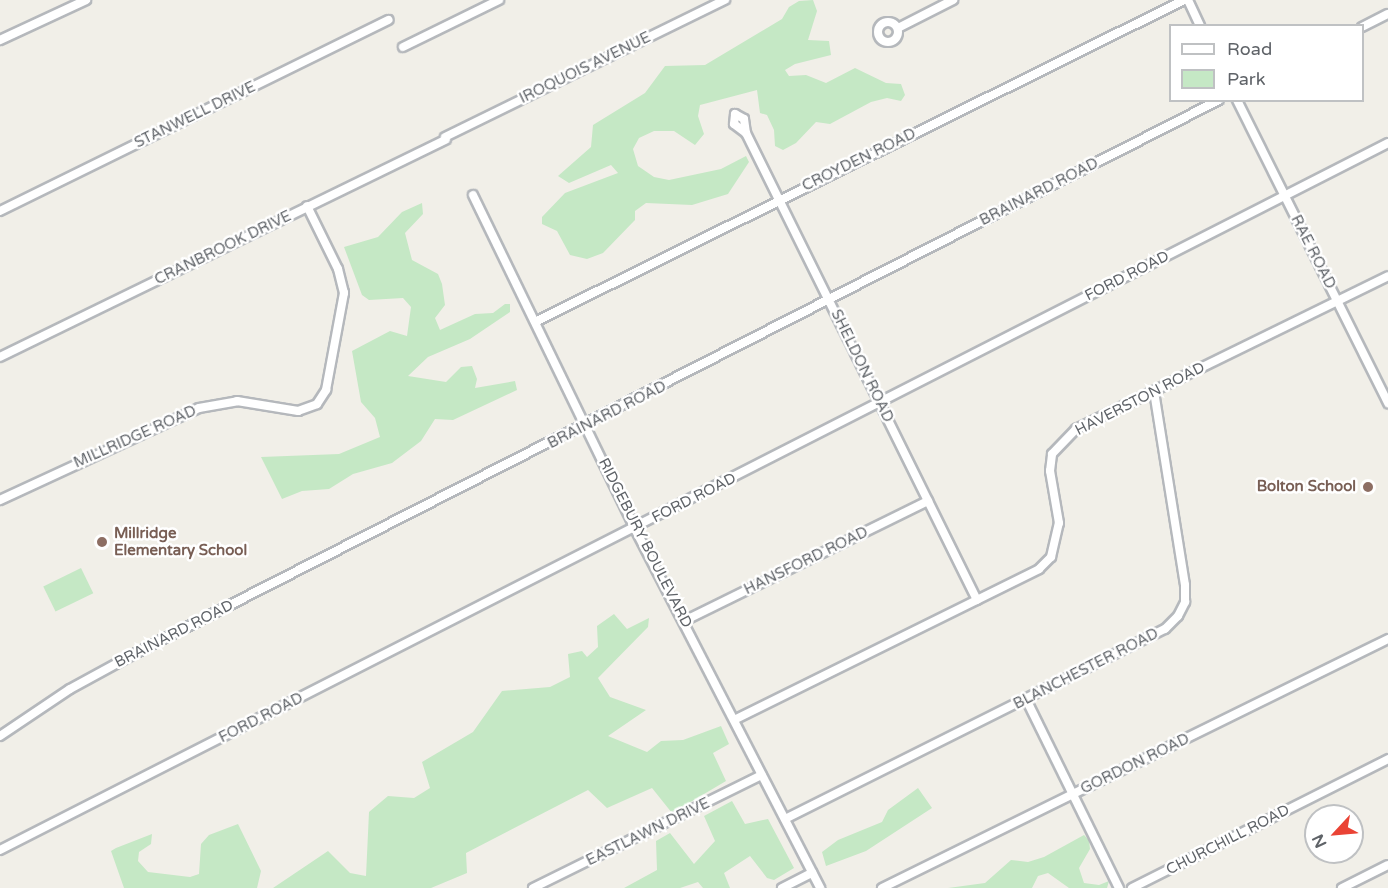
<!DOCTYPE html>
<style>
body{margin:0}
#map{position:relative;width:1388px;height:888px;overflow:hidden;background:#f1efe8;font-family:"Varela Round",sans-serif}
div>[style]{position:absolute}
.green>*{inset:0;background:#c5e8c5;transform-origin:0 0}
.roads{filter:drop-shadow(2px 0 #b5b8bc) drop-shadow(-2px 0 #b5b8bc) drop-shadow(0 2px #b5b8bc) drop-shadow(0 -2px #b5b8bc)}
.minor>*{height:8px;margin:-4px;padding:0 4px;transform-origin:4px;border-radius:4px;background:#fff}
.minor>.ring{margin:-4px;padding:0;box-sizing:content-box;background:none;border:8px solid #fff;border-radius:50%}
.dots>*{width:16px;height:16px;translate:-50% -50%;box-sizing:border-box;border:3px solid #fff;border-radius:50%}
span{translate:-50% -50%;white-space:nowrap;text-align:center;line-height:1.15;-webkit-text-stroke:5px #fff;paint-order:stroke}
.street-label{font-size:15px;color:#5f6368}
.education-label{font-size:15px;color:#785e54;font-weight:700}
.right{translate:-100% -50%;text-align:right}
.left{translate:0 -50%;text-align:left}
.legend{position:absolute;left:1169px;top:24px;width:195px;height:78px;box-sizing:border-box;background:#fff;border:2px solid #bfc1c3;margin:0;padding:8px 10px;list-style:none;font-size:18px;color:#5f6368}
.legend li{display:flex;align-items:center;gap:12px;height:30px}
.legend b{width:30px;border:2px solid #bfc1c3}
.north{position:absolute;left:1304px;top:804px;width:60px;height:60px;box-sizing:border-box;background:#fff;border:2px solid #bfc1c3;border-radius:50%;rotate:244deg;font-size:16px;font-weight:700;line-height:24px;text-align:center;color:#5f6368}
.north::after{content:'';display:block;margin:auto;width:21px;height:27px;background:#ea4335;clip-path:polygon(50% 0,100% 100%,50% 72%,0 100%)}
</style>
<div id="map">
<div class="green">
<i style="clip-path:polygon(813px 0,817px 11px,808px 40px,829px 41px,831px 55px,795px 64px,785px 70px,789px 76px,806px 75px,826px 83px,855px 68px,886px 83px,901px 84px,905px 95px,901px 101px,887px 98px,871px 102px,830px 124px,816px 122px,796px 143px,783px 150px,775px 146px,774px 130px,767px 115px,760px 113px,757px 90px,700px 105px,698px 116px,704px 134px,695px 145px,674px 131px,654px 131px,639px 138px,633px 149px,638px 166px,654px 177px,669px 180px,721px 169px,746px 156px,749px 162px,728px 194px,692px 205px,646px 203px,635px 211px,635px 220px,603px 253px,587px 259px,570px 255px,557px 231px,542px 224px,542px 217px,565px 193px,618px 173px,611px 165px,569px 183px,558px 176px,591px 147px,593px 125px,645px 93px,665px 66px,705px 65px,782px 19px,789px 7px,799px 1px)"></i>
<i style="clip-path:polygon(422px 203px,423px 214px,405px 233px,412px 260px,438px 274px,442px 284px,445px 305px,435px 318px,440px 330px,475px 314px,493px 313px,505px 304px,510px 304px,510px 312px,470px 339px,428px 357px,408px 376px,446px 382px,461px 367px,472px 366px,477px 379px,475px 388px,515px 381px,517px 390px,453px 420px,435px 419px,421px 441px,392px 463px,353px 474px,329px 489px,302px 491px,282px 499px,261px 457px,339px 454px,380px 437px,375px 418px,361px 402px,352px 351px,390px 331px,407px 336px,411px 307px,403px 298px,369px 300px,362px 295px,344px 247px,378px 237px,402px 212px)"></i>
<i style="left:81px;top:568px;width:28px;height:42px;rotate:64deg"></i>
<i style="clip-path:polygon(614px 614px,627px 629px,649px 618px,648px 627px,598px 678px,610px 697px,646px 710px,608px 736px,647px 752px,661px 741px,683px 740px,721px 726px,729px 744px,713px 753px,726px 781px,672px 813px,652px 788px,607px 808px,588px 790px,466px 853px,467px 873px,431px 888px,273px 888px,328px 851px,350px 873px,366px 876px,369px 812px,388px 796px,414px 798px,430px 788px,422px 762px,473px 732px,502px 691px,550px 687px,570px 677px,568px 654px,582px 651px,587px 657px,598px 647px,597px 626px)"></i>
<i style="clip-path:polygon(918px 788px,932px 808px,866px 851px,826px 866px,822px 852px,838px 840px,882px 822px,888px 810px)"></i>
<i style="clip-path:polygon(732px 801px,745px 824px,768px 819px,794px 868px,774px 880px,767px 878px,750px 856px,724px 873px,730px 888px,703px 888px,698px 882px,680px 888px,624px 888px,657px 870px,656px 841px,670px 833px,694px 864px,715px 841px,704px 816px)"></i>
<i style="clip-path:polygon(238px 824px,261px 871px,257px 888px,124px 888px,111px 851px,116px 848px,152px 834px,151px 844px,139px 852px,138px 861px,148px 872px,190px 877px,199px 874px,201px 844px,209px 835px)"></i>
<i style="clip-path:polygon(1084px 835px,1089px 840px,1090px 849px,1079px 868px,1084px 883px,1099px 885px,1109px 881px,1107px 888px,1069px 888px,1048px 873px,1038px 876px,1032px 888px,948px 888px,985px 883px,1011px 860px,1028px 862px,1044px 857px)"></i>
</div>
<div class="roads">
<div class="minor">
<i style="left:1188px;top:0;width:29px;rotate:65deg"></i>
<i class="ring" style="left:878px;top:22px;width:12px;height:12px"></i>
<i style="left:1362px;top:27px;width:29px;rotate:-27deg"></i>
<i style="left:898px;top:28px;width:62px;rotate:-27deg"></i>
<i style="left:0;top:40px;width:95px;rotate:-24.9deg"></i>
<i style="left:403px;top:47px;width:107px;rotate:-26.1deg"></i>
<i style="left:1237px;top:100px;width:339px;rotate:63.5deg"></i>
<i style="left:746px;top:133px;width:15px;rotate:-143deg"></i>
<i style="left:734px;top:124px;width:10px;rotate:-84deg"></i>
<i style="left:735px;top:114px;width:10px;rotate:29deg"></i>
<i style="left:744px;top:119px;width:14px;rotate:82deg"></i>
<i style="left:746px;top:133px;width:521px;rotate:63.68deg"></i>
<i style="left:445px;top:137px;width:312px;rotate:-26.1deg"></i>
<i style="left:473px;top:195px;width:371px;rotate:64.1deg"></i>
<i style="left:635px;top:529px;width:404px;rotate:62.7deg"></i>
<i style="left:0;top:211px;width:433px;rotate:-26.2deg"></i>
<i style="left:535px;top:322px;width:724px;rotate:-26.39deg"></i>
<i style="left:0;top:357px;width:496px;rotate:-26deg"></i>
<i style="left:0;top:500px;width:219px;rotate:-24.8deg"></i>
<i style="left:199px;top:408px;width:39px;rotate:-10deg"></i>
<i style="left:237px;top:401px;width:62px;rotate:9.3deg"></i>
<i style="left:298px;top:411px;width:20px;rotate:-20deg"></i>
<i style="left:317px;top:404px;width:17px;rotate:-57deg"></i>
<i style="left:326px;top:390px;width:99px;rotate:-79.5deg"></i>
<i style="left:344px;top:293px;width:25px;rotate:-104deg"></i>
<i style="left:338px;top:269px;width:70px;rotate:-116.2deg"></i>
<i style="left:684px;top:621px;width:272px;rotate:-26.2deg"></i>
<i style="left:1026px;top:699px;width:211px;rotate:63.8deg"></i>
<i style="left:736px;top:719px;width:338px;rotate:-26.3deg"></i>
<i style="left:1039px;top:569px;width:17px;rotate:-45deg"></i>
<i style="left:1051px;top:557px;width:35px;rotate:-77deg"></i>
<i style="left:1059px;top:523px;width:53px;rotate:-99.8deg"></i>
<i style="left:1050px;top:471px;width:17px;rotate:-83deg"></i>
<i style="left:1052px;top:454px;width:35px;rotate:-46deg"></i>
<i style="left:1076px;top:429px;width:347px;rotate:-26.1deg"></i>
<i style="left:0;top:736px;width:84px;rotate:-33.9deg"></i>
<i style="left:70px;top:689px;width:71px;rotate:-28.7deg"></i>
<i style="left:132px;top:655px;width:1220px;rotate:-27.05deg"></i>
<i style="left:785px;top:819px;width:425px;rotate:-26.6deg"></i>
<i style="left:1165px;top:629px;width:18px;rotate:-45deg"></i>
<i style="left:1178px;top:616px;width:16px;rotate:-63deg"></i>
<i style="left:1185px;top:602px;width:17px;rotate:-90deg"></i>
<i style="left:1185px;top:585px;width:196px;rotate:-99.1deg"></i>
<i style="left:0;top:850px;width:1558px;rotate:-26.99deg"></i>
<i style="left:533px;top:888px;width:255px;rotate:-26.3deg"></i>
<i style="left:782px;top:888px;width:34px;rotate:-27deg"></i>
<i style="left:882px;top:888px;width:564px;rotate:-26.2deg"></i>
<i style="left:1132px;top:888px;width:287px;rotate:-26.7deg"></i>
<i style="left:1342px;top:888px;width:51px;rotate:-26.6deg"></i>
</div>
</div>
<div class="dots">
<i style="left:1368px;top:487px;background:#8d6e63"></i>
<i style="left:102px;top:542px;background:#8d6e63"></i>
</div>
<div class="street-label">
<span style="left:585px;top:68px;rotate:-26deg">IROQUOIS AVENUE</span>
<span style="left:195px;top:115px;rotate:-26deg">STANWELL DRIVE</span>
<span style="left:859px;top:160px;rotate:-26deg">CROYDEN ROAD</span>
<span style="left:1039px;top:192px;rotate:-27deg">BRAINARD ROAD</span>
<span style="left:223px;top:248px;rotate:-26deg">CRANBROOK DRIVE</span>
<span style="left:1313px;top:252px;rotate:63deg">RAE ROAD</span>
<span style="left:1127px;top:276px;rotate:-27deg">FORD ROAD</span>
<span style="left:862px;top:366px;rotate:64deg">SHELDON ROAD</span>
<span style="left:1140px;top:399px;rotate:-27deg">HAVERSTON ROAD</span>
<span style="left:607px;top:415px;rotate:-27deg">BRAINARD ROAD</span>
<span style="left:135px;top:437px;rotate:-24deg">MILLRIDGE ROAD</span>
<span style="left:694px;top:498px;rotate:-27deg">FORD ROAD</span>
<span style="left:645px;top:543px;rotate:63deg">RIDGEBURY BOULEVARD</span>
<span style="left:806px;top:561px;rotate:-26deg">HANSFORD ROAD</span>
<span style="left:174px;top:634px;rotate:-27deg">BRAINARD ROAD</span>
<span style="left:1086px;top:669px;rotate:-27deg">BLANCHESTER ROAD</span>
<span style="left:261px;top:718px;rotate:-27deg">FORD ROAD</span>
<span style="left:1135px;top:764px;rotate:-26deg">GORDON ROAD</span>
<span style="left:648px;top:832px;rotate:-26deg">EASTLAWN DRIVE</span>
<span style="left:1228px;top:840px;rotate:-27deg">CHURCHILL ROAD</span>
</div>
<div class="education-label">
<span class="right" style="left:1356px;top:487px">Bolton School</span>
<span class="left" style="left:114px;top:542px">Millridge<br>Elementary School</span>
</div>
<ul class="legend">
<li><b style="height:8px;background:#fff"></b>Road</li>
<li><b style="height:16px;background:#c5e8c5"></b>Park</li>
</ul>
<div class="north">N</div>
</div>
